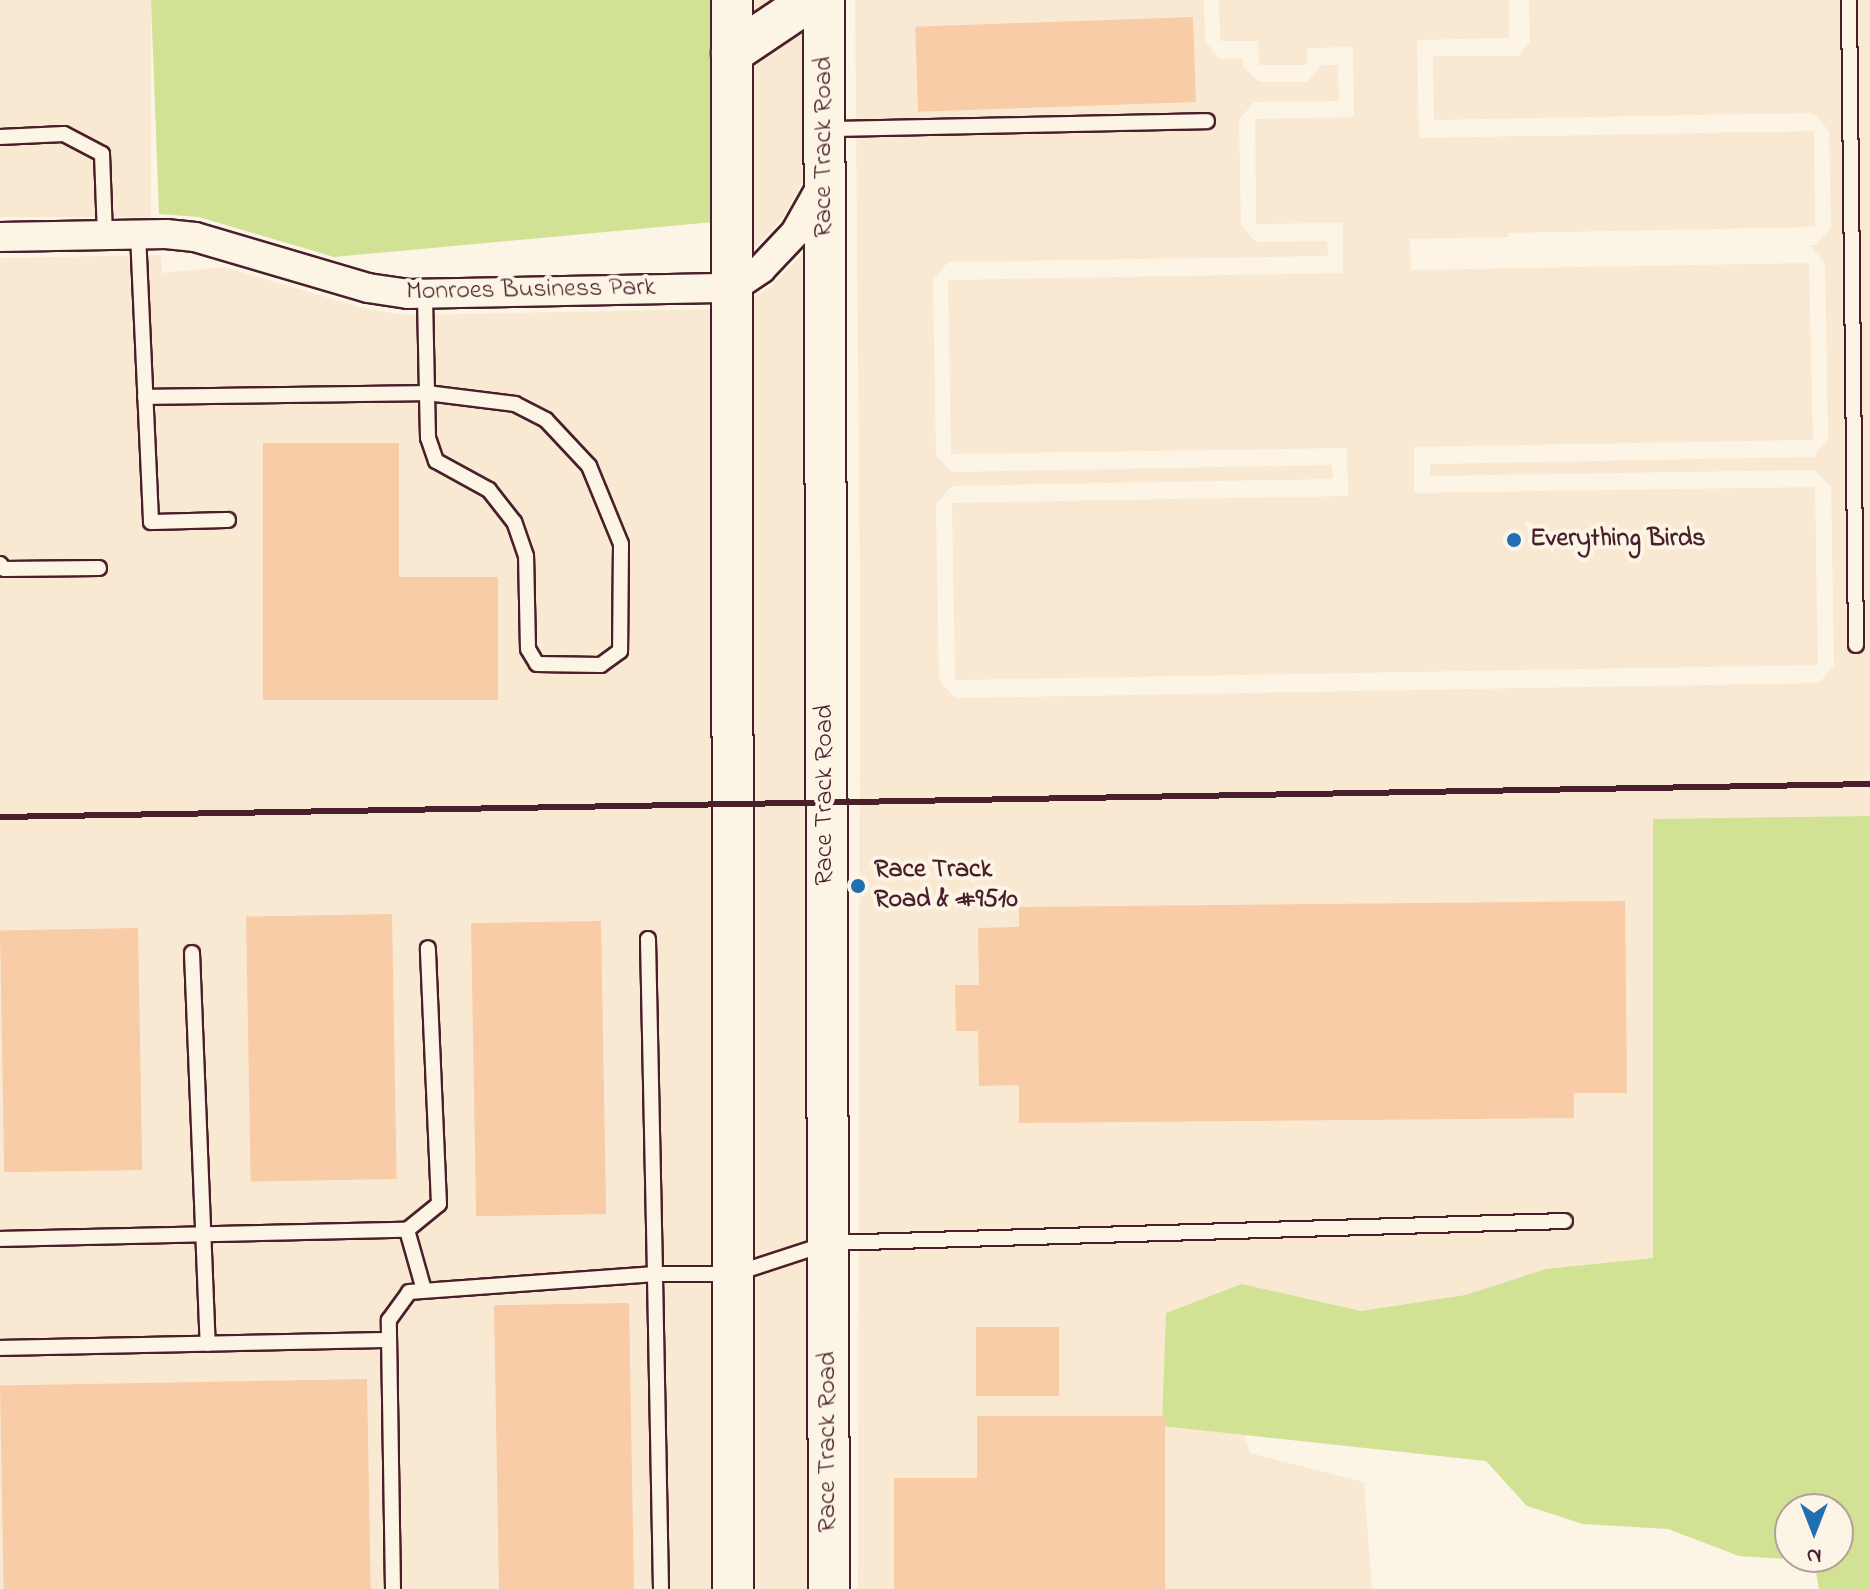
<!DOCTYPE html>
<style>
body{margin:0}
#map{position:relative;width:1870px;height:1589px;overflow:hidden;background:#fcf5e5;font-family:"Indie Flower",sans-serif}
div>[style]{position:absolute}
.built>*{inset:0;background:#fae9d2;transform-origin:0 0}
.green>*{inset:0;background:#d1e295}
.building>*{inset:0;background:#f7cca6;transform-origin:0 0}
.roads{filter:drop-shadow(2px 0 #4a1f2b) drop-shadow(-2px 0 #4a1f2b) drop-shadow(0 2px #4a1f2b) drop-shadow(0 -2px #4a1f2b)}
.service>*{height:14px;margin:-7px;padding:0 7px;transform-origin:7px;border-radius:7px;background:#fcf5e5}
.minor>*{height:28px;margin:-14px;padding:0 14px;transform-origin:14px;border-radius:14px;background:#fcf5e5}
.secondary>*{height:40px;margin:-20px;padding:0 20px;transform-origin:20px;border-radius:20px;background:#fcf5e5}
.rail>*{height:6px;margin:-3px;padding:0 3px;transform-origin:3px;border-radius:3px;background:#4a1f2b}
.dots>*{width:22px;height:22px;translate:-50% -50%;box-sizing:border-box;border:4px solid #fcf5e5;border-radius:50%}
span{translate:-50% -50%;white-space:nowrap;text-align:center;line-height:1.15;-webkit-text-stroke:8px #fcf5e5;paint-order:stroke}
.street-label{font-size:26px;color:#4a1f2b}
.poi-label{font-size:26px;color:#4a1f2b;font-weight:700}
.left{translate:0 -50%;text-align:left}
.north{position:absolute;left:1774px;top:1493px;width:80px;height:80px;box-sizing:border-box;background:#fcf5e5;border:2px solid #b59f9b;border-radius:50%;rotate:180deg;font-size:22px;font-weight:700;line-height:32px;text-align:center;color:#4a1f2b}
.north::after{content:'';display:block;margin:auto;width:28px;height:36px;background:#1f6fb2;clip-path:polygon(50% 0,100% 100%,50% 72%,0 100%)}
</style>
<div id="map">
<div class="built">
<i style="left:0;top:0;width:151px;height:217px"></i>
<i style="clip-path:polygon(750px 0,806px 0,807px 174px,782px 219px,751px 252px)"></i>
<i style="clip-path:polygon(855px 0,1204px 0,1205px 41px,1220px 59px,1243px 58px,1243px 66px,1259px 82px,1307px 82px,1322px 65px,1338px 65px,1339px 101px,1254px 102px,1239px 120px,1241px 225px,1256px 242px,1327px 241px,1328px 256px,948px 262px,933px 280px,936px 455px,951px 472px,1332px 465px,1333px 479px,952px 486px,936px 504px,939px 680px,955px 698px,1819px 683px,1834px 665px,1831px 487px,1815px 470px,1430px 476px,1430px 464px,1813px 457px,1828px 439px,1825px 263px,1809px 245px,1511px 251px,1816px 245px,1831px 227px,1829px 131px,1813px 113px,1434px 120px,1433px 56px,1518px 56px,1530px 42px,1529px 0,1870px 0,1870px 816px,1653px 820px,1653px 1259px,1546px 1269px,1465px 1295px,1361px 1311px,1242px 1284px,1163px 1426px,1244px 1435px,1250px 1453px,1364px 1482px,1372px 1589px,858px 1589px,860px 602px)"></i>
<i style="clip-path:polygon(1219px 0,1509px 0,1509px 38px,1417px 40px,1419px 138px,1814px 131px,1815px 227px,1508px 233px,1508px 237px,1410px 239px,1411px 270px,1809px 263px,1813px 440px,1414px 447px,1414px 493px,1815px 487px,1818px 665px,955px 680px,952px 503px,1348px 496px,1347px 448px,951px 454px,948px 280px,1343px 273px,1343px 223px,1256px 224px,1255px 119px,1354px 117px,1353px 47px,1307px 48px,1307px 65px,1259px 65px,1258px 41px,1220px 41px)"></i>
<i style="clip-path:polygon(807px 249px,811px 1589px,752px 1589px,751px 299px,773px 284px)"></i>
<i style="clip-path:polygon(161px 255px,162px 273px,224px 267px,363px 308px,405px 315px,714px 309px,715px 1589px,0 1589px,0 258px)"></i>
</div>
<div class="green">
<i style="clip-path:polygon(151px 0,714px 0,714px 222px,334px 257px,199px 217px,159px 214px)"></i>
<i style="clip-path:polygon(evenodd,1870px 816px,1870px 1589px,1819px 1589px,1814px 1561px,1739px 1556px,1668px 1529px,1583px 1524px,1527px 1506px,1486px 1461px,1162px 1426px,1166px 1313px,1242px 1284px,1361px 1311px,1465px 1295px,1546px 1269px,1653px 1258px,1653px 819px,1870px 816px,1790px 1509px,1838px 1509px,1838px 1557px,1790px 1557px,1790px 1509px)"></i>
</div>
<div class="building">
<i style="left:1193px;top:17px;width:85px;height:278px;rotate:88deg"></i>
<i style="clip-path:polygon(263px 443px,399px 443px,399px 577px,498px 577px,498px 700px,263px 700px)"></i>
<i style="clip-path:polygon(1625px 901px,1627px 1093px,1574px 1093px,1574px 1118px,1019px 1123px,1019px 1085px,979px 1086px,978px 1031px,956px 1031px,955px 985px,979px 985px,978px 928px,1019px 927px,1019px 907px)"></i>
<i style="left:392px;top:914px;width:265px;height:146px;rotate:89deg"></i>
<i style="left:601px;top:921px;width:293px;height:130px;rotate:89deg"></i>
<i style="left:138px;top:928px;width:242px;height:138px;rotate:89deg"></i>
<i style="left:629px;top:1303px;width:286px;height:135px;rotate:89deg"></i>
<i style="left:976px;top:1327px;width:83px;height:69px"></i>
<i style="left:367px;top:1379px;width:210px;height:367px;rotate:89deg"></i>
<i style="clip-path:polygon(977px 1416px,1165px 1416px,1165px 1589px,894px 1589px,894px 1478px,977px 1478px)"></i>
</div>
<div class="roads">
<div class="service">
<i style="left:1849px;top:0;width:645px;rotate:89.38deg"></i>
<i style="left:829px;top:129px;width:378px;rotate:-1.2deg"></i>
<i style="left:0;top:137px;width:64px;rotate:-2.7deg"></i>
<i style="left:64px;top:134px;width:43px;rotate:27.8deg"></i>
<i style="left:102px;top:154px;width:81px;rotate:87.9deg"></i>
<i style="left:138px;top:234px;width:288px;rotate:87.4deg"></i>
<i style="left:151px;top:522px;width:77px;rotate:-1.5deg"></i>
<i style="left:427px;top:393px;width:89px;rotate:7.1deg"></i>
<i style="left:515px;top:404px;width:35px;rotate:27deg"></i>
<i style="left:546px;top:420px;width:63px;rotate:46.9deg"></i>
<i style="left:589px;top:466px;width:84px;rotate:67.7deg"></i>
<i style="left:621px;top:544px;width:107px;rotate:90.5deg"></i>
<i style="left:620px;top:651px;width:24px;rotate:144deg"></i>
<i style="left:601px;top:665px;width:64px;rotate:-179.1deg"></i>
<i style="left:537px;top:664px;width:17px;rotate:-121deg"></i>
<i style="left:528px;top:649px;width:93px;rotate:-91.2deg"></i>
<i style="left:526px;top:556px;width:36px;rotate:-109deg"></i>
<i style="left:514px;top:522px;width:41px;rotate:-128deg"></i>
<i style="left:489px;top:490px;width:60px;rotate:-151.3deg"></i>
<i style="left:436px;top:461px;width:24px;rotate:-109deg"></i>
<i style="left:428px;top:438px;width:45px;rotate:-91.3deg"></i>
<i style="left:145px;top:397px;width:282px;rotate:-0.8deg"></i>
<i style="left:427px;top:393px;width:99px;rotate:-91.2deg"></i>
<i style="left:0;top:564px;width:6px;rotate:51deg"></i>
<i style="left:4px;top:569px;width:95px;rotate:-0.6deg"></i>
<i style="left:192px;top:953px;width:391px;rotate:87.7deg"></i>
<i style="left:407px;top:1230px;width:41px;rotate:-39.1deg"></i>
<i style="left:439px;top:1204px;width:256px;rotate:-92.5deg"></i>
<i style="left:0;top:1239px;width:407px;rotate:-1.3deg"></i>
<i style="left:407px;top:1230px;width:62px;rotate:74.2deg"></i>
<i style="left:0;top:1348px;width:389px;rotate:-1.2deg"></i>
<i style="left:393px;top:1589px;width:269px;rotate:-90.9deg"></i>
<i style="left:389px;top:1320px;width:34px;rotate:-54deg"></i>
<i style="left:409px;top:1292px;width:247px;rotate:-4.2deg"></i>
<i style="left:655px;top:1274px;width:335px;rotate:-91.2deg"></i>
<i style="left:661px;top:1589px;width:315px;rotate:-91.1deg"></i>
<i style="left:655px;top:1274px;width:79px"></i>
<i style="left:734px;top:1274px;width:100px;rotate:-18.1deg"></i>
<i style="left:829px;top:1243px;width:736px;rotate:-1.71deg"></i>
</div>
<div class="minor">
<i style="left:0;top:237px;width:166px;rotate:-1deg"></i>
<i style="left:166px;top:234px;width:29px;rotate:6deg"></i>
<i style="left:195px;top:237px;width:180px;rotate:16.4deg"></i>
<i style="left:368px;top:288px;width:40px;rotate:8.5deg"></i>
<i style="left:408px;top:294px;width:325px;rotate:-1.1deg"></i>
<i style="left:733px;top:288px;width:34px;rotate:-34deg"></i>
<i style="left:761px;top:269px;width:50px;rotate:-46.6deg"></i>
<i style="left:795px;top:233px;width:55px;rotate:-60.6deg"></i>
</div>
<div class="secondary">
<i style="left:732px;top:0;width:1589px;rotate:89.96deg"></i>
<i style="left:824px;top:0;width:1589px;rotate:89.82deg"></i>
<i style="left:732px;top:53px;width:95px;rotate:-33.9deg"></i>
</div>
</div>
<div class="rail">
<i style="left:0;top:817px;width:1870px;rotate:-1.01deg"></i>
</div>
<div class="dots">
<i style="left:1514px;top:540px;background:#1f6fb2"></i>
<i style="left:858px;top:886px;background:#1f6fb2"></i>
</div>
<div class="street-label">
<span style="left:825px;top:147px;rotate:-90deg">Race Track Road</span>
<span style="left:531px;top:291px;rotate:-1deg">Monroes Business Park</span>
<span style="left:826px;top:795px;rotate:-90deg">Race Track Road</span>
<span style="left:829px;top:1442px;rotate:-90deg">Race Track Road</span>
</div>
<div class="poi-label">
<span class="left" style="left:1530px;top:540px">Everything Birds</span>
<span class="left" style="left:874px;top:886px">Race Track<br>Road &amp; #9510</span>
</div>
<div class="north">N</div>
</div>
